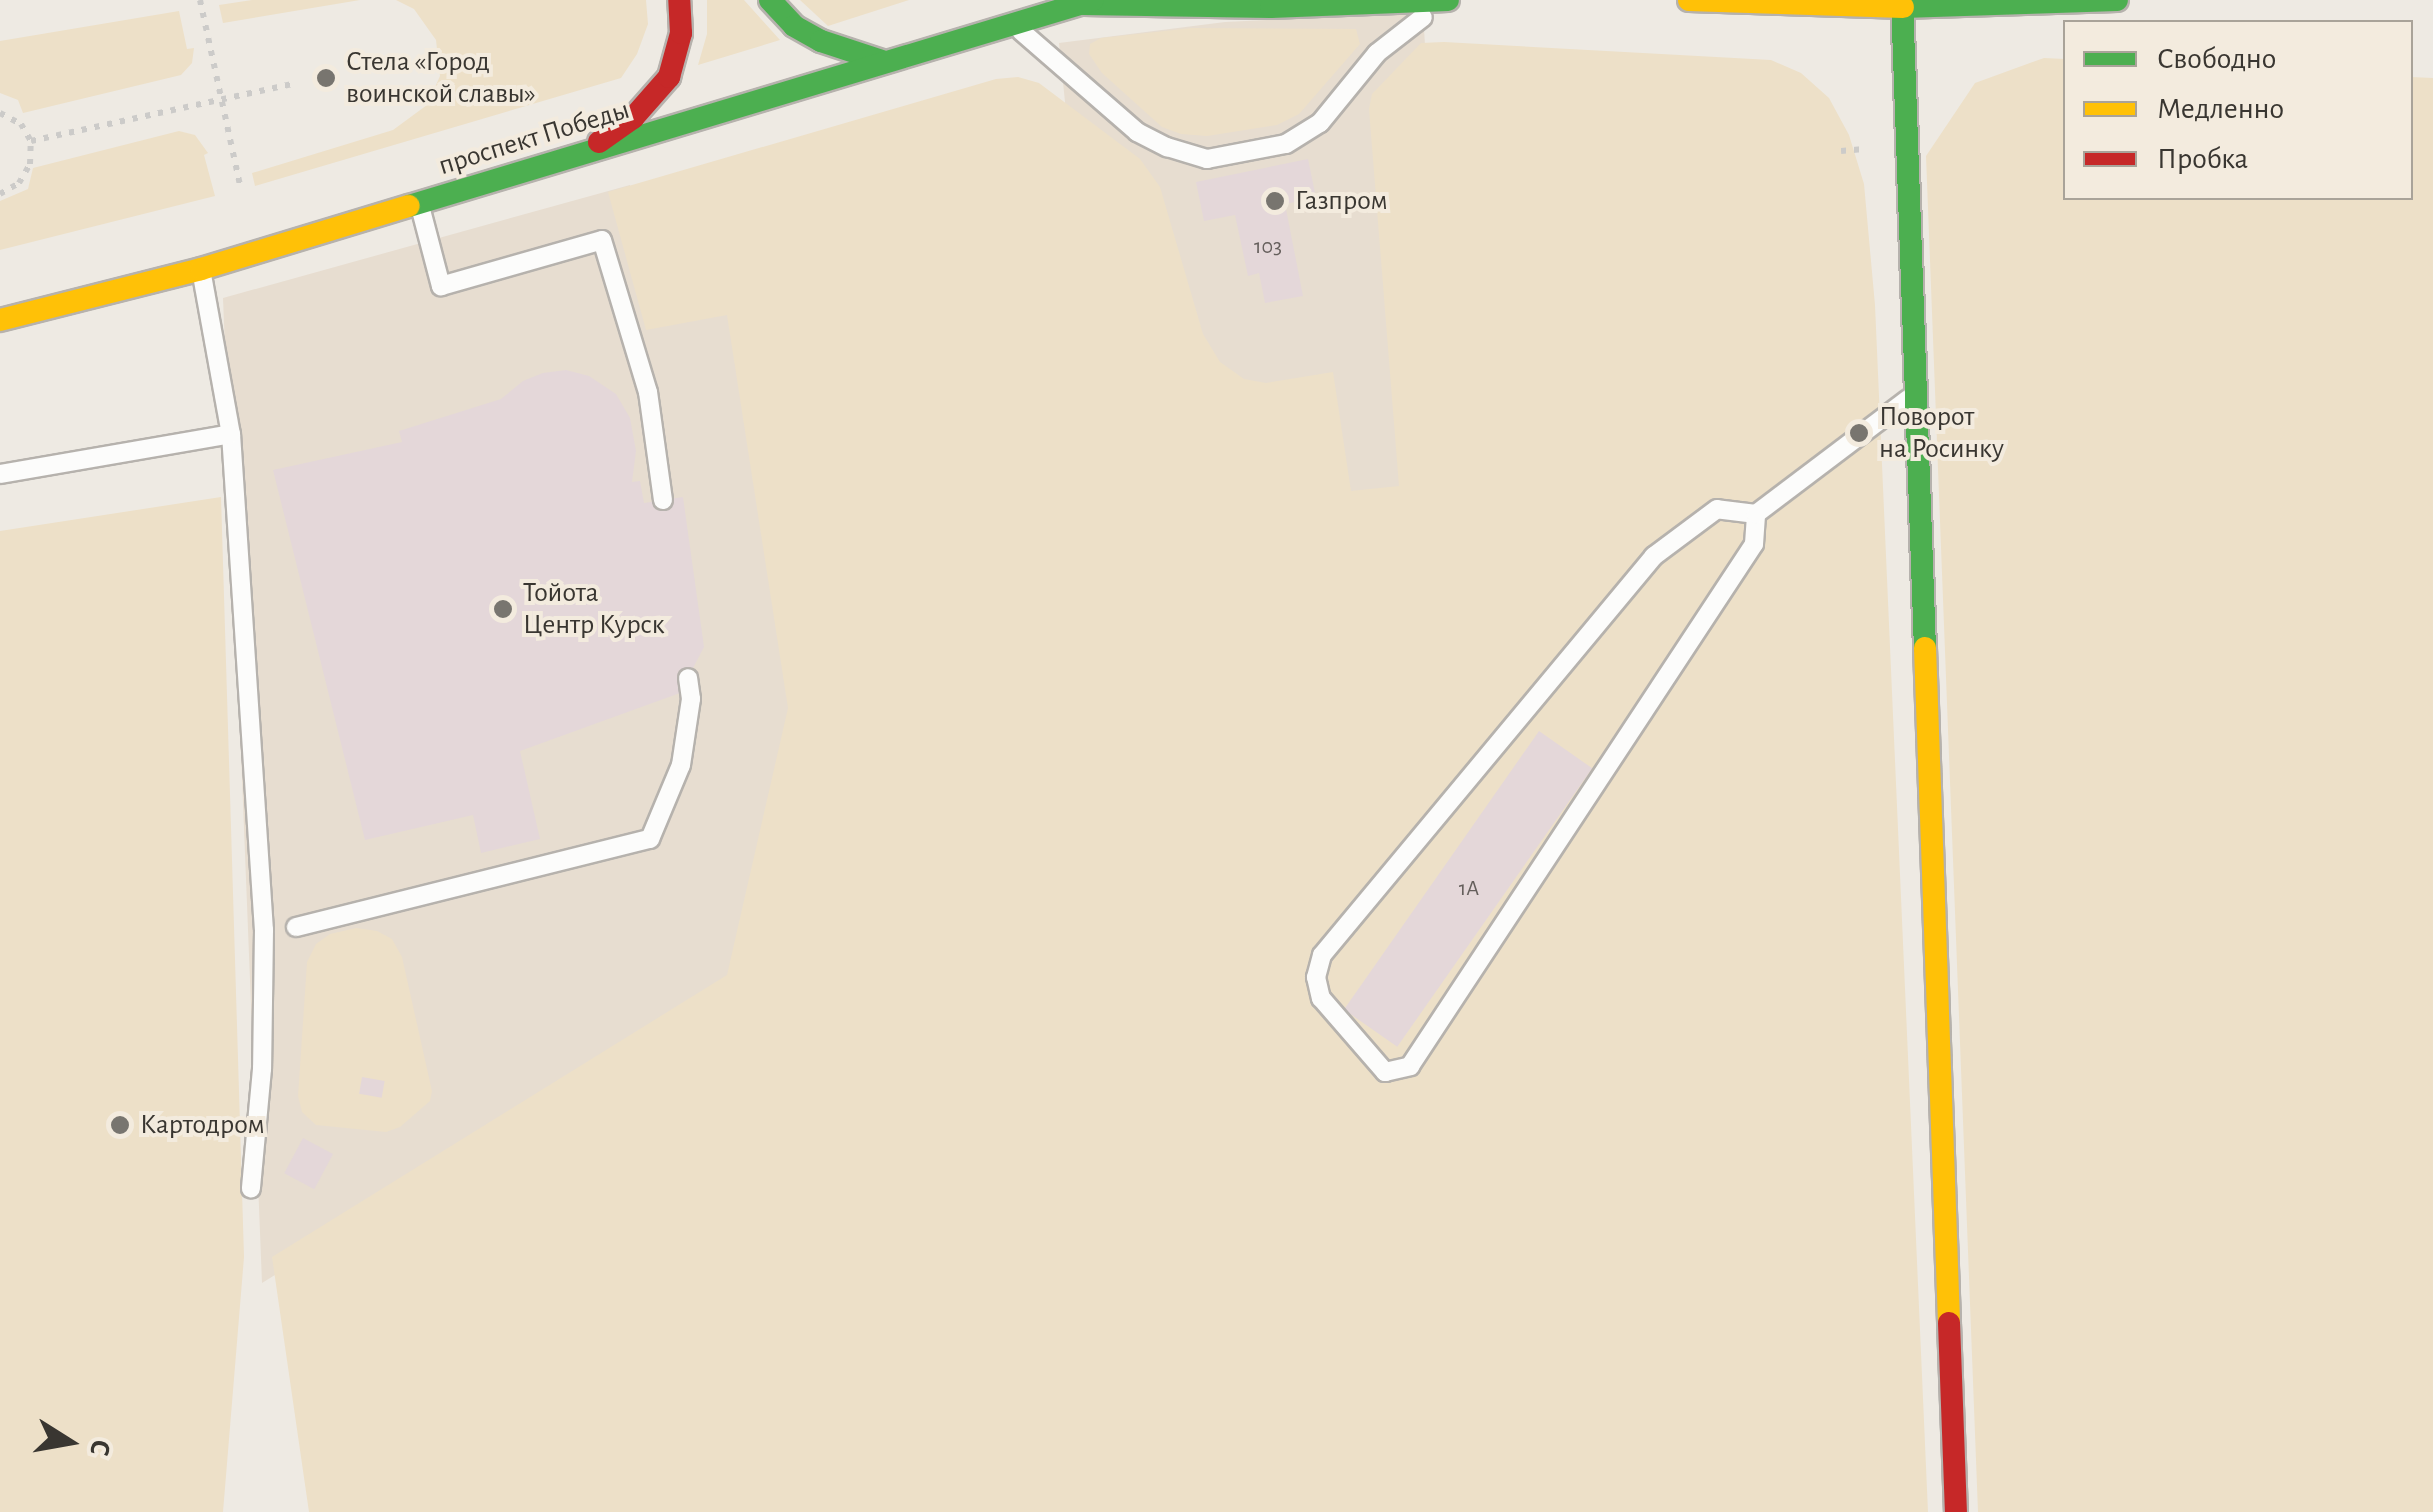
<!DOCTYPE html>
<meta charset="utf-8">
<style>
body{margin:0}
#map{position:relative;width:2433px;height:1512px;overflow:hidden;background:#eeeae3;font-family:"Alegreya Sans",sans-serif}
div>[style]{position:absolute}
.commercial>*{inset:0;background:#e7ddd0}
.green>*{inset:0;background:#ede0c8}
.building>*{inset:0;background:#e4d7d9;transform-origin:0 0}
.path>*{height:6px;margin-top:-3px;transform-origin:0;background:repeating-linear-gradient(90deg,#cccbc9 0 5px,transparent 0 13px)}
.roads{filter:drop-shadow(2px 0 #b6b2ad) drop-shadow(-2px 0 #b6b2ad) drop-shadow(0 2px #b6b2ad) drop-shadow(0 -2px #b6b2ad)}
.lane>*{height:18px;margin:-9px;padding:0 9px;transform-origin:9px;border-radius:9px;background:#fcfcfb}
.fast>*{height:22px;margin:-11px;padding:0 11px;transform-origin:11px;border-radius:11px;background:#4caf50}
.slow>*{height:22px;margin:-11px;padding:0 11px;transform-origin:11px;border-radius:11px;background:#ffc107}
.jam>*{height:22px;margin:-11px;padding:0 11px;transform-origin:11px;border-radius:11px;background:#c62828}
.dots>*{width:28px;height:28px;translate:-50% -50%;box-sizing:border-box;border:5px solid #f3ebde;border-radius:50%}
span{translate:-50% -50%;white-space:nowrap;text-align:center;line-height:1.15;-webkit-text-stroke:8px #f3ebde;paint-order:stroke}
.number-label{font-size:22px;color:#655f5c}
.number-label span{-webkit-text-stroke-width:0}
.poi-label{font-size:28px;color:#393631}
.left{translate:0 -50%;text-align:left}
.street-label{font-size:28px;color:#393631}
.legend{position:absolute;left:2063px;top:20px;width:350px;height:180px;box-sizing:border-box;background:#f3ebde;border:2px solid #a9a399;margin:0;padding:12px 18px;list-style:none;font-size:30px;color:#393631}
.legend li{display:flex;align-items:center;gap:20px;height:50px}
.legend b{width:50px;border:2px solid #a9a399}
.north{position:absolute;left:20px;top:1392px;width:100px;height:100px;-webkit-text-stroke:8px #f3ebde;paint-order:stroke;rotate:101deg;font-size:28px;font-weight:700;line-height:40px;text-align:center;color:#393631}
.north::after{content:'';display:block;margin:auto;width:35px;height:45px;background:#393631;clip-path:polygon(50% 0,100% 100%,50% 72%,0 100%)}
</style>
<div id="map">
<div class="commercial">
<i style="clip-path:polygon(1423px 13px,1454px 504px,1109px 533px,1059px 43px,1225px 22px)"></i>
<i style="clip-path:polygon(630px 185px,661px 309px,732px 291px,807px 701px,741px 987px,262px 1283px,223px 298px)"></i>
</div>
<div class="green">
<i style="clip-path:polygon(252px 0,360px 0,223px 23px,219px 5px)"></i>
<i style="clip-path:polygon(396px 0,646px 0,648px 24px,637px 54px,621px 78px,255px 186px,252px 173px,393px 130px,427px 105px,440px 76px,436px 40px,414px 9px)"></i>
<i style="clip-path:polygon(707px 0,744px 0,780px 40px,698px 65px,707px 34px)"></i>
<i style="clip-path:polygon(800px 0,909px 0,828px 26px)"></i>
<i style="clip-path:polygon(179px 11px,187px 49px,194px 48px,192px 63px,181px 75px,23px 113px,18px 100px,0 93px,0 41px)"></i>
<i style="clip-path:polygon(1192px 28px,1356px 29px,1360px 44px,1299px 114px,1277px 125px,1207px 136px,1181px 134px,1162px 127px,1102px 73px,1089px 54px,1090px 44px,1101px 38px)"></i>
<i style="clip-path:polygon(1444px 42px,1771px 60px,1801px 73px,1829px 98px,1849px 135px,1864px 184px,1875px 305px,1928px 1512px,309px 1512px,272px 1257px,727px 975px,788px 708px,727px 315px,646px 330px,608px 192px,996px 79px,1018px 77px,1039px 83px,1140px 159px,1160px 187px,1203px 334px,1220px 362px,1244px 379px,1266px 383px,1333px 372px,1351px 491px,1399px 486px,1369px 109px,1372px 94px,1421px 43px)"></i>
<i style="clip-path:polygon(2044px 58px,2065px 59px,2066px 198px,2410px 198px,2411px 77px,2433px 78px,2433px 1512px,1978px 1512px,1926px 156px,1975px 83px)"></i>
<i style="clip-path:polygon(179px 131px,195px 135px,208px 153px,204px 155px,215px 196px,0 250px,0 201px,28px 189px,33px 168px)"></i>
<i style="clip-path:polygon(221px 497px,244px 1257px,223px 1512px,0 1512px,0 531px)"></i>
<i style="clip-path:polygon(356px 928px,377px 931px,392px 939px,402px 957px,432px 1091px,430px 1101px,400px 1127px,386px 1132px,316px 1125px,302px 1112px,298px 1096px,307px 962px,316px 944px,330px 934px)"></i>
</div>
<div class="building">
<i style="clip-path:polygon(1308px 159px,1316px 198px,1285px 204px,1303px 296px,1265px 303px,1259px 273px,1248px 276px,1235px 215px,1204px 221px,1196px 182px)"></i>
<i style="clip-path:polygon(566px 370px,589px 376px,616px 394px,630px 418px,636px 451px,632px 482px,640px 481px,644px 503px,683px 497px,704px 647px,680px 693px,520px 751px,540px 839px,481px 853px,473px 815px,365px 840px,273px 470px,402px 442px,399px 431px,501px 399px,523px 381px,543px 373px)"></i>
<i style="left:1539px;top:731px;width:65px;height:340px;rotate:35deg"></i>
<i style="left:362px;top:1077px;width:23px;height:17px;rotate:10deg"></i>
<i style="left:303px;top:1138px;width:34px;height:40px;rotate:28deg"></i>
</div>
<div class="path">
<i style="left:200px;top:0;width:193px;rotate:77.8deg"></i>
<i style="left:0;top:113px;width:24px;rotate:28deg"></i>
<i style="left:21px;top:124px;width:20px;rotate:60deg"></i>
<i style="left:31px;top:141px;width:272px;rotate:-12.3deg"></i>
<i style="left:1841px;top:151px;width:23px;rotate:-5deg"></i>
<i style="left:0;top:194px;width:22px;rotate:-30deg"></i>
<i style="left:19px;top:183px;width:22px;rotate:-60deg"></i>
<i style="left:30px;top:164px;width:23px;rotate:-88deg"></i>
</div>
<div class="roads">
<div class="lane">
<i style="left:1021px;top:31px;width:154px;rotate:41deg"></i>
<i style="left:1137px;top:132px;width:34px;rotate:27deg"></i>
<i style="left:1167px;top:147px;width:42px;rotate:16.7deg"></i>
<i style="left:1207px;top:159px;width:80px;rotate:-10.8deg"></i>
<i style="left:1286px;top:144px;width:40px;rotate:-32deg"></i>
<i style="left:1320px;top:123px;width:90px;rotate:-50.8deg"></i>
<i style="left:1377px;top:53px;width:58px;rotate:-38deg"></i>
<i style="left:421px;top:210px;width:79px;rotate:75.3deg"></i>
<i style="left:441px;top:286px;width:167px;rotate:-15.9deg"></i>
<i style="left:602px;top:240px;width:159px;rotate:73.2deg"></i>
<i style="left:648px;top:392px;width:109px;rotate:82.1deg"></i>
<i style="left:202px;top:275px;width:162px;rotate:79.7deg"></i>
<i style="left:231px;top:434px;width:497px;rotate:86.2deg"></i>
<i style="left:264px;top:930px;width:139px;rotate:90.8deg"></i>
<i style="left:262px;top:1069px;width:120px;rotate:95.3deg"></i>
<i style="left:0;top:474px;width:234px;rotate:-9.8deg"></i>
<i style="left:1756px;top:514px;width:39px;rotate:-173deg"></i>
<i style="left:1717px;top:509px;width:79px;rotate:143.3deg"></i>
<i style="left:1654px;top:556px;width:519px;rotate:129.76deg"></i>
<i style="left:1322px;top:955px;width:23px;rotate:105deg"></i>
<i style="left:1316px;top:977px;width:22px;rotate:77deg"></i>
<i style="left:1321px;top:998px;width:98px;rotate:49.1deg"></i>
<i style="left:1385px;top:1072px;width:26px;rotate:-13deg"></i>
<i style="left:1410px;top:1066px;width:625px;rotate:-56.61deg"></i>
<i style="left:1754px;top:544px;width:30px;rotate:-86deg"></i>
<i style="left:1756px;top:514px;width:191px;rotate:-37.1deg"></i>
<i style="left:296px;top:927px;width:365px;rotate:-14deg"></i>
<i style="left:650px;top:839px;width:80px;rotate:-67.3deg"></i>
<i style="left:681px;top:765px;width:67px;rotate:-81.4deg"></i>
<i style="left:691px;top:699px;width:21px;rotate:-98deg"></i>
</div>
<div class="fast">
<i style="left:770px;top:0;width:35px;rotate:47deg"></i>
<i style="left:794px;top:26px;width:31px;rotate:29deg"></i>
<i style="left:821px;top:41px;width:64px;rotate:18.2deg"></i>
<i style="left:1902px;top:0;width:648px;rotate:87.97deg"></i>
<i style="left:1084px;top:4px;width:187px;rotate:0.9deg"></i>
<i style="left:1271px;top:7px;width:177px;rotate:-2.3deg"></i>
<i style="left:1903px;top:7px;width:214px;rotate:-1.9deg"></i>
<i style="left:409px;top:206px;width:714px;rotate:-16.76deg"></i>
</div>
<div class="slow">
<i style="left:1689px;top:0;width:214px;rotate:1.9deg"></i>
<i style="left:0;top:320px;width:207px;rotate:-14.2deg"></i>
<i style="left:201px;top:269px;width:217px;rotate:-16.9deg"></i>
<i style="left:1925px;top:648px;width:675px;rotate:87.96deg"></i>
</div>
<div class="jam">
<i style="left:599px;top:142px;width:42px;rotate:-35.2deg"></i>
<i style="left:633px;top:118px;width:55px;rotate:-48.7deg"></i>
<i style="left:669px;top:77px;width:46px;rotate:-74.7deg"></i>
<i style="left:681px;top:33px;width:33px;rotate:-93deg"></i>
<i style="left:1949px;top:1323px;width:189px;rotate:87.9deg"></i>
</div>
</div>
<div class="dots">
<i style="left:326px;top:78px;background:#78756f"></i>
<i style="left:1275px;top:201px;background:#78756f"></i>
<i style="left:1859px;top:433px;background:#78756f"></i>
<i style="left:503px;top:609px;background:#78756f"></i>
<i style="left:120px;top:1125px;background:#78756f"></i>
</div>
<div class="number-label">
<span style="left:1268px;top:247px">103</span>
<span style="left:1469px;top:889px">1А</span>
</div>
<div class="poi-label">
<span class="left" style="left:346px;top:78px">Стела «Город<br>воинской славы»</span>
<span class="left" style="left:1295px;top:201px">Газпром</span>
<span class="left" style="left:1879px;top:433px">Поворот<br>на Росинку</span>
<span class="left" style="left:523px;top:609px">Тойота<br>Центр Курск</span>
<span class="left" style="left:140px;top:1125px">Картодром</span>
</div>
<div class="street-label">
<span style="left:534px;top:138px;rotate:-17deg">проспект Победы</span>
</div>
<ul class="legend">
<li><b style="height:12px;background:#4caf50"></b>Свободно</li>
<li><b style="height:12px;background:#ffc107"></b>Медленно</li>
<li><b style="height:12px;background:#c62828"></b>Пробка</li>
</ul>
<div class="north">С</div>
</div>
